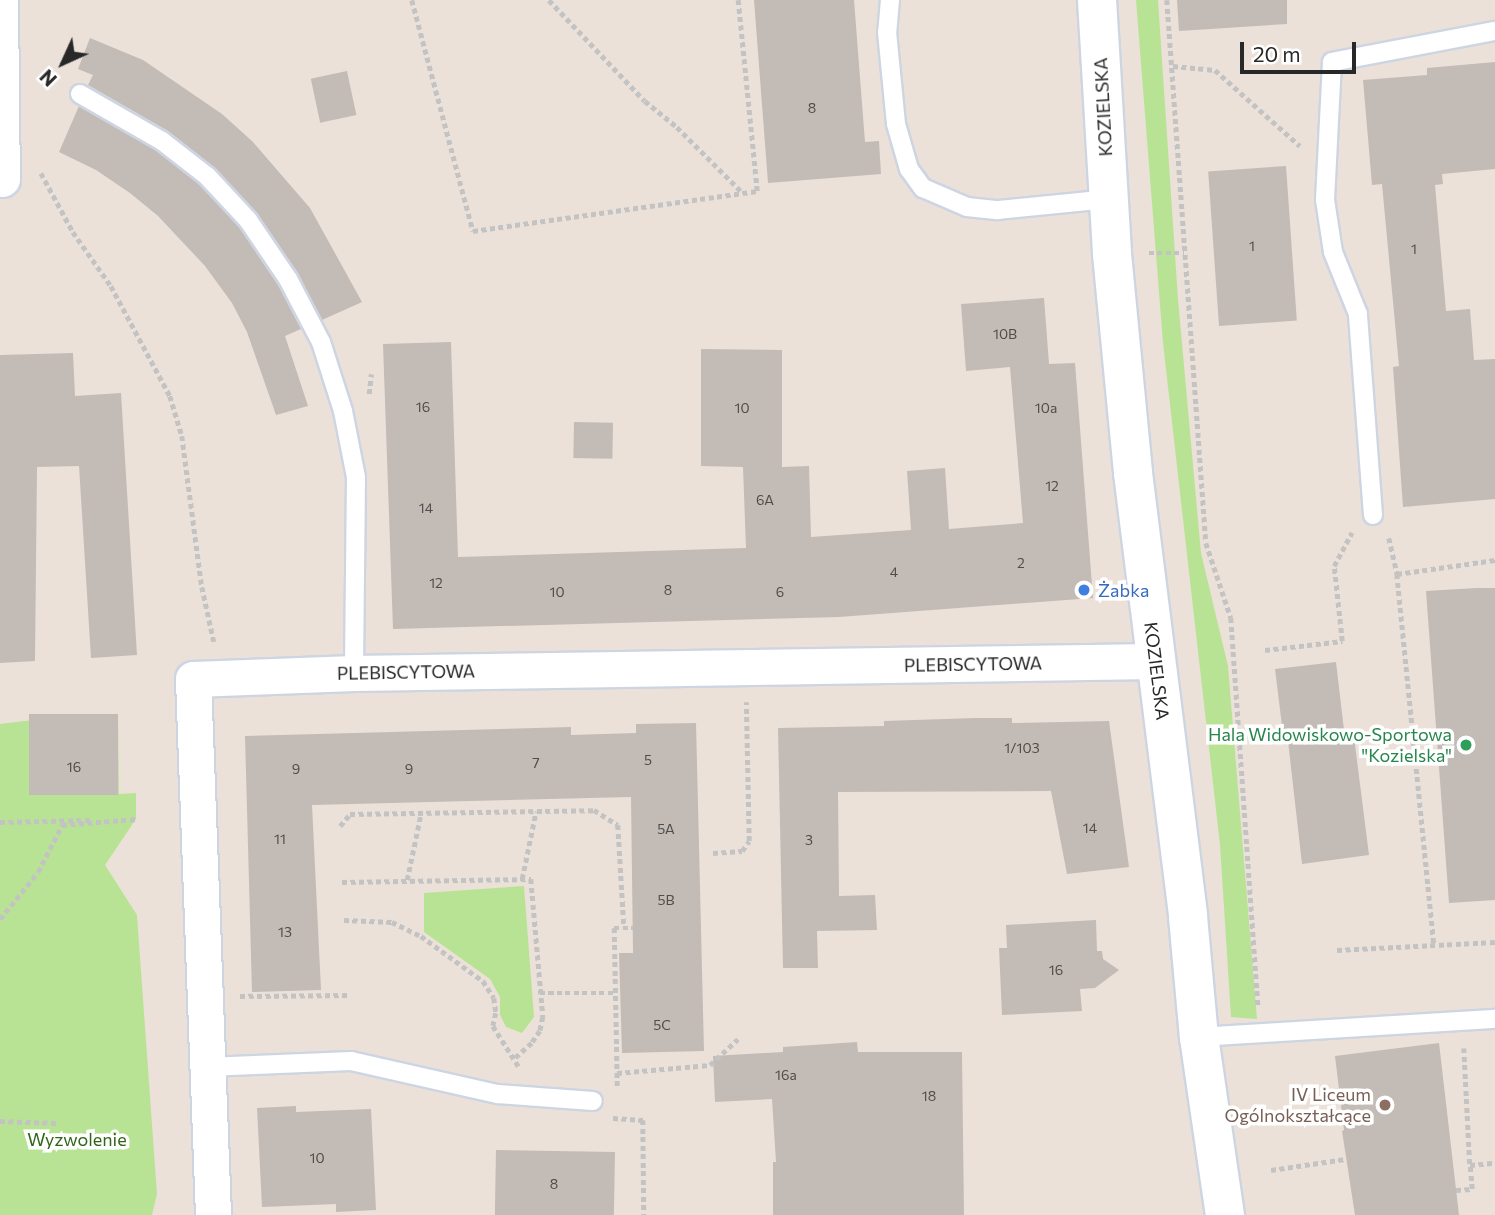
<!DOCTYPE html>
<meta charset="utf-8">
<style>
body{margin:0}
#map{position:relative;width:1495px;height:1215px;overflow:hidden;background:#ebe1d9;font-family:Commissioner,sans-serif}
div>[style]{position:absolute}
.green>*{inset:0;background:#b9e394}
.building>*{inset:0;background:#c3bbb6;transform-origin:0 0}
.path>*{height:4.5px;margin-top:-2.25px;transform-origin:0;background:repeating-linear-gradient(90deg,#c3c3c3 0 5px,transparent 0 8.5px)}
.roads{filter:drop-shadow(2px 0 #ced5e2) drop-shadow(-2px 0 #ced5e2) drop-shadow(0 2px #ced5e2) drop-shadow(0 -2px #ced5e2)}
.service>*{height:18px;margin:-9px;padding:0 9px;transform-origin:9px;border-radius:9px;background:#fff}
.minor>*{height:35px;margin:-17.5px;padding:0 17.5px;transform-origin:17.5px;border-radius:17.5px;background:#fff}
.tertiary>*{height:38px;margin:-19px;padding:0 19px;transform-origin:19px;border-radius:19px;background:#fff}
.dots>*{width:19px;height:19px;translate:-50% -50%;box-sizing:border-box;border:4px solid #fff;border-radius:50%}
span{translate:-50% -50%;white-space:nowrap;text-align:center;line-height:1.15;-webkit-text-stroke:7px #fff;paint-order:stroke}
.number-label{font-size:14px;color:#4f4d4c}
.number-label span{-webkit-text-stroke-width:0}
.street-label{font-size:18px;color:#282828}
.shop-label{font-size:18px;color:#366cbe}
.left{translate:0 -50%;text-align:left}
.leisure-label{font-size:18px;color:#27864d}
.right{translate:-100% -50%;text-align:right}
.education-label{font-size:18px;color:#785e54}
.park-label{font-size:18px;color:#326518}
.north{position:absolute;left:28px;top:28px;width:70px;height:70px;-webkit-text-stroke:5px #fff;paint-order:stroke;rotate:225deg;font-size:19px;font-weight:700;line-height:28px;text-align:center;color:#282828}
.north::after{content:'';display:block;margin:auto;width:24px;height:32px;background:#282828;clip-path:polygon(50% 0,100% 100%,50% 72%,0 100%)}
.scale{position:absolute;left:1240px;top:42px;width:116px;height:32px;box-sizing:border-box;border:4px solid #282828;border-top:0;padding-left:9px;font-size:21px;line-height:24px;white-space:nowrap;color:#282828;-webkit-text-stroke:5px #fff;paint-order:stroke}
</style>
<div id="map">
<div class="green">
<i style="clip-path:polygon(1136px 0,1158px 0,1178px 299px,1201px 553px,1228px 666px,1257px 1019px,1231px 1017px,1220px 845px,1163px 343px)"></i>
<i style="clip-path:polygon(83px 714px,118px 714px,119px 794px,136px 793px,136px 819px,105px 865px,137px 915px,157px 1194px,152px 1215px,0 1215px,0 724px)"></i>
<i style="clip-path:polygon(524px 886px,534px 1017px,522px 1033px,506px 1027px,500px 1015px,500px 997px,490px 979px,424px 932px,424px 893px)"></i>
</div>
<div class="building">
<i style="clip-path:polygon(754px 0,854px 0,865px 142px,879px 141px,881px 174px,768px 183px)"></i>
<i style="clip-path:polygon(1177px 0,1287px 0,1287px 24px,1179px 31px)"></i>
<i style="clip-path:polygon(90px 38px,143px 60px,222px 114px,253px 142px,310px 208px,362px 302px,322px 320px,298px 273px,257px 213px,215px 168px,168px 131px,88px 85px,93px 75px,78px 69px)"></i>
<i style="clip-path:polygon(1495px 62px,1495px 169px,1442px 174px,1443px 184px,1435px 185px,1446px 311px,1470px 309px,1474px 360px,1495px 359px,1495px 499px,1403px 507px,1393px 367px,1399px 366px,1382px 184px,1372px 185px,1363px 80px,1427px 75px,1427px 68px)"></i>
<i style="left:347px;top:71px;width:45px;height:37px;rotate:78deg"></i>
<i style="clip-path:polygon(79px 106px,156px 150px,199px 184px,239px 227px,278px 285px,301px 329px,285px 336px,308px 406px,276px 415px,247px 332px,232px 303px,205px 266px,158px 216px,130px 193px,96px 170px,59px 152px)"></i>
<i style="left:1286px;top:166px;width:155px;height:78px;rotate:86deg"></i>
<i style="clip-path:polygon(1044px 298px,1049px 364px,1075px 363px,1093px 598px,839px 617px,393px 629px,383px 344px,451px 342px,458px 557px,746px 548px,743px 467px,701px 466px,701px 349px,782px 350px,782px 467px,809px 466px,811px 537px,911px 530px,907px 471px,945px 468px,949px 529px,1023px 523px,1010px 367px,966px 371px,961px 304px)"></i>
<i style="clip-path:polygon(73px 353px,75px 396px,121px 393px,137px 655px,91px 658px,79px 466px,37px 467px,35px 661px,0 663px,0 355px)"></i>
<i style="left:574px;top:422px;width:39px;height:36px;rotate:1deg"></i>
<i style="clip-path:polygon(1476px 588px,1495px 588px,1495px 900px,1449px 903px,1426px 591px)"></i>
<i style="clip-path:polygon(1336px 662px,1344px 730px,1353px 729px,1369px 855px,1302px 864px,1288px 741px,1284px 742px,1275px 669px)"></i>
<i style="left:29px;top:714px;width:89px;height:81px"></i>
<i style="clip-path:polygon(976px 718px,1012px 718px,1012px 723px,1109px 721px,1129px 867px,1067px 874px,1051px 791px,838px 792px,839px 896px,875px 895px,877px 930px,817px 931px,818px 968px,783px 968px,778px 728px,884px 726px,884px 721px)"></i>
<i style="clip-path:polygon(696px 723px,704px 1051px,622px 1053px,619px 953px,633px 953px,631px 797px,312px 805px,321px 990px,252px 992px,245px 736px,571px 727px,571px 735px,636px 733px,636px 724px)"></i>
<i style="clip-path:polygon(1096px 920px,1097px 951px,1102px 951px,1103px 959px,1119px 970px,1095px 988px,1080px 989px,1082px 1011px,1002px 1015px,999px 948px,1007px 948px,1006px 925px)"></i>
<i style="clip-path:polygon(857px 1042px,858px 1052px,962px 1052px,964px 1215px,773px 1215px,773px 1162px,776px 1162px,772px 1099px,715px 1102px,713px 1056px,783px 1052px,783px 1047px)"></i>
<i style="clip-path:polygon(1439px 1043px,1459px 1215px,1355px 1215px,1342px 1131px,1344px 1130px,1335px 1056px)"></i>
<i style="clip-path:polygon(296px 1106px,296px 1112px,371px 1109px,376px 1210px,336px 1212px,336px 1204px,262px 1207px,257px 1108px)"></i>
<i style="left:496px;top:1150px;width:119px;height:65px;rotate:1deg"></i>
</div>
<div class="path">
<i style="left:412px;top:0;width:239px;rotate:75.2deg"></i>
<i style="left:473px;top:231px;width:287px;rotate:-8deg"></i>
<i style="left:757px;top:191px;width:192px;rotate:-95.7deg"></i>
<i style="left:549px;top:0;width:139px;rotate:46.5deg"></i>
<i style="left:645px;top:101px;width:41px;rotate:39.1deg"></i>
<i style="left:677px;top:127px;width:93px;rotate:45deg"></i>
<i style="left:1167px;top:0;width:544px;rotate:85.89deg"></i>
<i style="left:1206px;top:543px;width:79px;rotate:71.6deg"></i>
<i style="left:1231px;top:618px;width:390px;rotate:86deg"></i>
<i style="left:1173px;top:66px;width:42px;rotate:5.4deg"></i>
<i style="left:1215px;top:70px;width:114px;rotate:41.8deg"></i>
<i style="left:41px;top:173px;width:67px;rotate:61.5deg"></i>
<i style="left:73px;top:232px;width:66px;rotate:54.9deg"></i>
<i style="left:111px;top:286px;width:125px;rotate:61.8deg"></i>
<i style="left:170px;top:396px;width:42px;rotate:73.3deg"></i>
<i style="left:182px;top:436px;width:152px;rotate:82.5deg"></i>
<i style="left:202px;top:587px;width:56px;rotate:77.7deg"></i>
<i style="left:1149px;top:253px;width:35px"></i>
<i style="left:369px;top:394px;width:20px;rotate:-84deg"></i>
<i style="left:1389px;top:538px;width:37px;rotate:77deg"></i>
<i style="left:1397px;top:574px;width:99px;rotate:-8.1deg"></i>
<i style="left:1397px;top:574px;width:373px;rotate:84.3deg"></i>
<i style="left:1265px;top:650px;width:78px;rotate:-6.7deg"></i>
<i style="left:1342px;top:641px;width:75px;rotate:-96.1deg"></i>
<i style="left:1334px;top:566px;width:38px;rotate:-62deg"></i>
<i style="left:0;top:822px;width:90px;rotate:-1.3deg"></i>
<i style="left:340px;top:826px;width:16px;rotate:-50deg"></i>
<i style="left:350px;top:814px;width:244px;rotate:-0.9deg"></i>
<i style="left:594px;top:810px;width:28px;rotate:32deg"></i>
<i style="left:618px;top:825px;width:102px;rotate:86.6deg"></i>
<i style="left:713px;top:853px;width:29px;rotate:-4deg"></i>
<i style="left:742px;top:851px;width:12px;rotate:-55deg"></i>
<i style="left:749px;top:841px;width:139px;rotate:-91.2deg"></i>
<i style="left:522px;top:879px;width:69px;rotate:-78.4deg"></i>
<i style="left:407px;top:880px;width:68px;rotate:-78.2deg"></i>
<i style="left:342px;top:882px;width:189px;rotate:-0.9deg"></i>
<i style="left:531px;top:879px;width:139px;rotate:85deg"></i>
<i style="left:543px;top:1017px;width:14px;rotate:102deg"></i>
<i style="left:540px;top:1031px;width:14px;rotate:124deg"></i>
<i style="left:532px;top:1043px;width:24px;rotate:138deg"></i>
<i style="left:0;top:919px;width:60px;rotate:-51deg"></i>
<i style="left:38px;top:872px;width:53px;rotate:-62.9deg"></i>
<i style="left:62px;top:825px;width:74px;rotate:-4.6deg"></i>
<i style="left:344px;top:920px;width:48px;rotate:2.4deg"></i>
<i style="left:392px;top:922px;width:32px;rotate:26deg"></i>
<i style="left:421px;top:936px;width:77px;rotate:36deg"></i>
<i style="left:483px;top:981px;width:20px;rotate:57deg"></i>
<i style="left:494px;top:998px;width:15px;rotate:82deg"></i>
<i style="left:496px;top:1013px;width:13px;rotate:103deg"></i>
<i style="left:493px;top:1026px;width:49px;rotate:57.6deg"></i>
<i style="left:1337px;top:950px;width:158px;rotate:-2.9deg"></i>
<i style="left:540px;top:993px;width:75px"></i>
<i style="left:240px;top:996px;width:108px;rotate:-0.5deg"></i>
<i style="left:1464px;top:1048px;width:117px;rotate:87.1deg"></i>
<i style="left:1470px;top:1165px;width:25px;rotate:-5deg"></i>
<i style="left:617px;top:1073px;width:93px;rotate:-4.9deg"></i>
<i style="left:710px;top:1065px;width:38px;rotate:-43deg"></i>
<i style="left:617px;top:1086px;width:158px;rotate:-91.1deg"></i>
<i style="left:614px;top:928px;width:19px"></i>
<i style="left:613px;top:1118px;width:30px;rotate:4deg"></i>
<i style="left:643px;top:1120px;width:95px;rotate:89.4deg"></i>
<i style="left:0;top:1121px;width:56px;rotate:2deg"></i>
<i style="left:1271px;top:1170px;width:75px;rotate:-8.5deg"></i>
<i style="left:1456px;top:1190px;width:16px;rotate:-4deg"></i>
<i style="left:1472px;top:1189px;width:24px;rotate:-95deg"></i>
</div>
<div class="roads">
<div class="service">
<i style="left:890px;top:0;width:32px;rotate:95deg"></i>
<i style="left:887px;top:32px;width:92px;rotate:84.4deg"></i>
<i style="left:896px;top:124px;width:47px;rotate:73.9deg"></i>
<i style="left:909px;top:169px;width:24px;rotate:54deg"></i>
<i style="left:923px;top:188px;width:48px;rotate:23.4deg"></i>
<i style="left:967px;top:207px;width:31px;rotate:6deg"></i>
<i style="left:998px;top:210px;width:111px;rotate:-5.7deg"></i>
<i style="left:80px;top:94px;width:95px;rotate:29.8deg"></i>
<i style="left:162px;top:141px;width:57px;rotate:37.9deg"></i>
<i style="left:207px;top:176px;width:60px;rotate:47deg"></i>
<i style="left:248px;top:220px;width:71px;rotate:55.9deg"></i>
<i style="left:288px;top:279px;width:71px;rotate:62.4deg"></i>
<i style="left:321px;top:342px;width:72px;rotate:72.3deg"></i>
<i style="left:343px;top:411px;width:67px;rotate:78.9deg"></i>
<i style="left:356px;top:477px;width:196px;rotate:90.6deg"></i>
<i style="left:1373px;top:515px;width:202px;rotate:-94.3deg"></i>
<i style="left:1358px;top:314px;width:67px;rotate:-112deg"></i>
<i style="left:1333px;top:252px;width:53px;rotate:-98.7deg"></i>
<i style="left:1325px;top:200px;width:138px;rotate:-87.1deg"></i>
<i style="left:1332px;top:62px;width:166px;rotate:-10.8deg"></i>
<i style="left:1199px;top:1037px;width:297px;rotate:-3.5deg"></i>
<i style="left:207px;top:1067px;width:144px;rotate:-2.4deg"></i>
<i style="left:351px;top:1061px;width:151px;rotate:12.7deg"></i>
<i style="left:498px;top:1094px;width:95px;rotate:4.2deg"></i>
</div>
<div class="minor">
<i style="left:0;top:0;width:179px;rotate:89.4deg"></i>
<i style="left:213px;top:1215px;width:536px;rotate:-92.14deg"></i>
<i style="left:193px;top:679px;width:161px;rotate:-2.1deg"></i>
<i style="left:354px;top:673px;width:801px;rotate:-0.86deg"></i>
</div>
<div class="tertiary">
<i style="left:1097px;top:0;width:254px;rotate:86.6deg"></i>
<i style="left:1112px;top:254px;width:220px;rotate:84.5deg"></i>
<i style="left:1133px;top:473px;width:447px;rotate:82.9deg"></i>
<i style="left:1188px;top:917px;width:121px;rotate:84.8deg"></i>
<i style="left:1199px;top:1037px;width:180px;rotate:81.7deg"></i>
</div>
</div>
<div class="dots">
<i style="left:1084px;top:590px;background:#3f7fe0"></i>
<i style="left:1466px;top:745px;background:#2e9e5b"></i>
<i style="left:1385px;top:1105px;background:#8d6e63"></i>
</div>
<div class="number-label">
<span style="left:812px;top:108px">8</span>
<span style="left:1252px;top:246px">1</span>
<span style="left:1414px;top:249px">1</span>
<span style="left:1005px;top:334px">10B</span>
<span style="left:423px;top:407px">16</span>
<span style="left:742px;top:408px">10</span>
<span style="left:1046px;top:408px">10a</span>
<span style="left:1052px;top:486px">12</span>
<span style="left:765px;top:500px">6A</span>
<span style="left:426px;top:508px">14</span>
<span style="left:1021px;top:563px">2</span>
<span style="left:894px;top:572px">4</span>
<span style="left:436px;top:583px">12</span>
<span style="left:668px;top:590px">8</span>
<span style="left:557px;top:592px">10</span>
<span style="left:780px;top:592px">6</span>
<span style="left:1022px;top:748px">1/103</span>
<span style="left:648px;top:760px">5</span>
<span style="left:536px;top:763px">7</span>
<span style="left:74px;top:767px">16</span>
<span style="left:296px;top:769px">9</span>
<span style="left:409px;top:769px">9</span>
<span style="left:1090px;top:828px">14</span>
<span style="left:666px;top:829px">5A</span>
<span style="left:280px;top:839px">11</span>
<span style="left:809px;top:840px">3</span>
<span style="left:666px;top:900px">5B</span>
<span style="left:285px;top:932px">13</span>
<span style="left:1056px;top:970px">16</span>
<span style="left:662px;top:1025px">5C</span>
<span style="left:786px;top:1075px">16a</span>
<span style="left:929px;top:1096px">18</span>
<span style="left:317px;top:1158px">10</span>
<span style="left:554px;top:1184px">8</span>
</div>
<div class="street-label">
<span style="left:1103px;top:107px;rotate:-93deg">KOZIELSKA</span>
<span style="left:973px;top:664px;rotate:-1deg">PLEBISCYTOWA</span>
<span style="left:1157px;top:671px;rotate:83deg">KOZIELSKA</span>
<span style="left:406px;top:672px;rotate:-1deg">PLEBISCYTOWA</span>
</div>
<div class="shop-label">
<span class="left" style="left:1098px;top:590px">Żabka</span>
</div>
<div class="leisure-label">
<span class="right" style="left:1452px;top:745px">Hala Widowiskowo-Sportowa<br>"Kozielska"</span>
</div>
<div class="education-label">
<span class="right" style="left:1371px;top:1105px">IV Liceum<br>Ogólnokształcące</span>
</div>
<div class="park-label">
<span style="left:77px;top:1139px">Wyzwolenie</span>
</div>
<div class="north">N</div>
<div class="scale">20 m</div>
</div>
